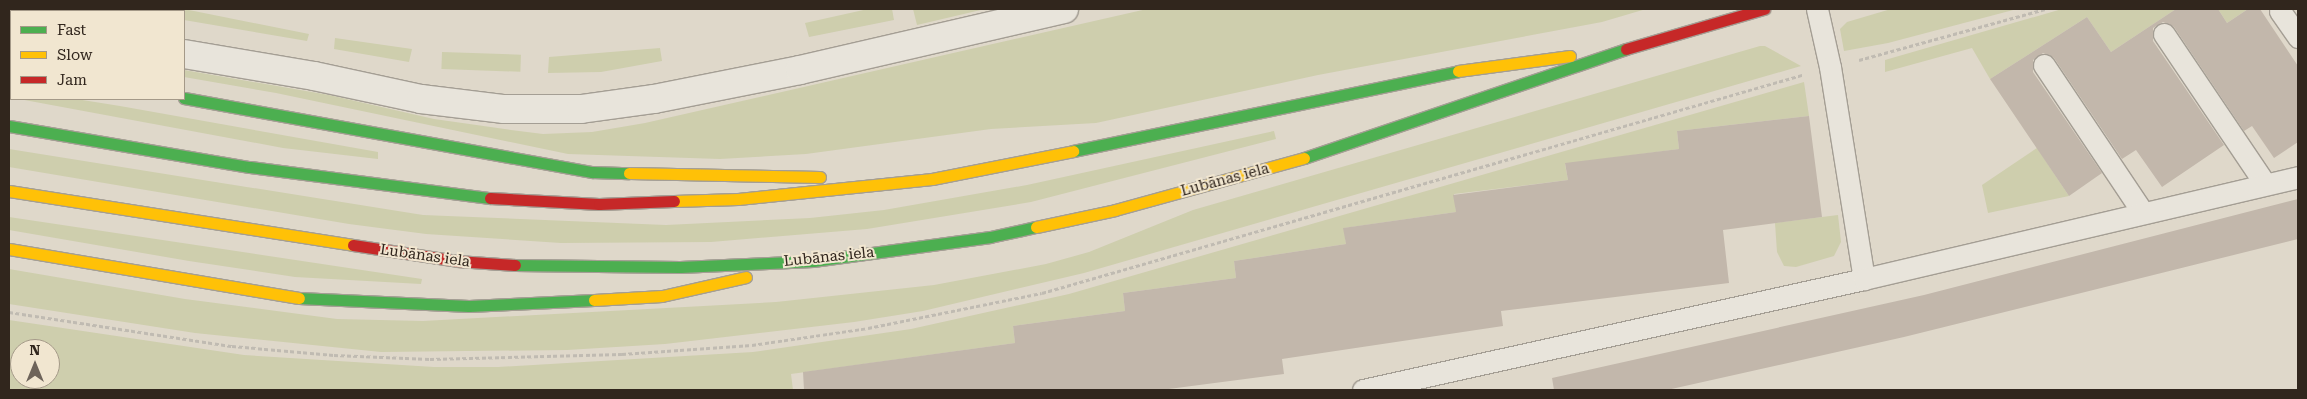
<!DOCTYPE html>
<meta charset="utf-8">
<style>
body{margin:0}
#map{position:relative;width:2307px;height:399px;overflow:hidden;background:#dfd8ca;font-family:"Roboto Serif",serif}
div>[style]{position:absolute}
.green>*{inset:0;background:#cecead;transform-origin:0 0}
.building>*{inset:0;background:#c2b7ab}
.path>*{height:3px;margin-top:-1.5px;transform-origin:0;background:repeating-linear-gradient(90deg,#c0bbb2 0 4px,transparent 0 6.5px)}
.roads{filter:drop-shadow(1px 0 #a49e94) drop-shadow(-1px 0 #a49e94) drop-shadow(0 1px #a49e94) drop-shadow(0 -1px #a49e94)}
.lane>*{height:21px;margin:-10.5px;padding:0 10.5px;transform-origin:10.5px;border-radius:10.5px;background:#e8e4db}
.street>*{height:28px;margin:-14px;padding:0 14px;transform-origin:14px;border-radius:14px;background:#e8e4db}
.fast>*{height:11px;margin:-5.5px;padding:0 5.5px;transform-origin:5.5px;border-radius:5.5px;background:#4caf50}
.slow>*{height:11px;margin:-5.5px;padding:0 5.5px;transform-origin:5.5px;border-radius:5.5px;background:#ffc107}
.jam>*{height:11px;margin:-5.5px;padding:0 5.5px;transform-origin:5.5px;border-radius:5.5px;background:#c62828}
span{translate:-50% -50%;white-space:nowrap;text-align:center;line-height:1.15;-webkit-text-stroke:4px #f1e6d0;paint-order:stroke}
.street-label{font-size:15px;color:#31261d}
.frame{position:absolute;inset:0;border:10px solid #31261d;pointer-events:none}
.legend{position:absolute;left:10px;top:10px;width:175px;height:90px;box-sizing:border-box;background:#f1e6d0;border:1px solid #a49988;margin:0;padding:6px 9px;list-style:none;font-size:15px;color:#31261d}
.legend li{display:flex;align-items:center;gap:10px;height:25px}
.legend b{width:25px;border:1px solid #a49988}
.north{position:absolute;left:10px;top:339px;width:50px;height:50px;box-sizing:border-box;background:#f1e6d0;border:1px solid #a49988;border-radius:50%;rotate:0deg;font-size:14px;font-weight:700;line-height:20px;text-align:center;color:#31261d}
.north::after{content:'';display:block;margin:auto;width:18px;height:22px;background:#6e645a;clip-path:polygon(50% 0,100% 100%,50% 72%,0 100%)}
</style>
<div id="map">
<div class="green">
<i style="clip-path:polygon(134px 9px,184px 9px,309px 34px,307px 41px,184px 20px,184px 11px)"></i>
<i style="clip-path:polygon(868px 9px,892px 9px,894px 20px,809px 37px,805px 23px)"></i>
<i style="clip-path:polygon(913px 9px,985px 9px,917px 25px)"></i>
<i style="clip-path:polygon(1147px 9px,1646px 9px,1602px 22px,1318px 75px,1096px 123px,991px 129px,806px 154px,720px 159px,568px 154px,276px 93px,184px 77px,184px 70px,329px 95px,434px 119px,511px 130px,543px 134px,592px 132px,645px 123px)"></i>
<i style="clip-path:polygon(1891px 9px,2017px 9px,1888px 43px,1844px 51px,1840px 29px,1847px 22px)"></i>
<i style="clip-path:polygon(2062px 9px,2176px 9px,2111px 52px,2087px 17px,1990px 79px,1972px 48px,1885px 72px,1885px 60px)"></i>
<i style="clip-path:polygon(2218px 9px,2248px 9px,2227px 23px)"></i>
<i style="clip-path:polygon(335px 38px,412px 49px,409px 62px,334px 49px)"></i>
<i style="clip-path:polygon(1760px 46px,1765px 46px,1801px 66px,1084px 273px,923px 311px,854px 322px,665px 344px,567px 350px,381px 352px,195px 333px,9px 304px,9px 269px,185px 299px,337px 319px,423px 321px,776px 302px,934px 285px,1046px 264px,1089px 252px,1193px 210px)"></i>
<i style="clip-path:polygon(660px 48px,662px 61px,601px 72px,548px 73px,549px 57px)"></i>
<i style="left:442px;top:52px;width:79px;height:17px;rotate:2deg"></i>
<i style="clip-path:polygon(evenodd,1804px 82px,1809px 116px,1677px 131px,1679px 149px,1565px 164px,1568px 180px,1454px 194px,1456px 212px,1344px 228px,1346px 244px,1234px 261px,1236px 278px,1123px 293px,1125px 311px,1013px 326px,1015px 343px,791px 374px,793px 390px,9px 390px,9px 320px,244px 355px,434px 367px,498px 367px,753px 352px,911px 329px,1069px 294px,1804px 82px,20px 349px,50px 349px,50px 379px,20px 379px,20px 349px)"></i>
<i style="clip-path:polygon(19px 99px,76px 99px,120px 106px,378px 152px,378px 159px,283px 148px)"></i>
<i style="clip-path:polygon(1274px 131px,1276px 139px,1031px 202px,867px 229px,711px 242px,561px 243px,426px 234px,349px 224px,9px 167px,9px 149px,423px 215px,666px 225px,810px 218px,884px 210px,1027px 185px)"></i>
<i style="clip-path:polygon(2037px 148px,2069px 196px,1988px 213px,1982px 185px)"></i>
<i style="clip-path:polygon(1838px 215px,1841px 242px,1834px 256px,1796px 267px,1784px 266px,1777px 252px,1775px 223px)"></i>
<i style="clip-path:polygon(9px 217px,422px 279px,421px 284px,295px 277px,189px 261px,9px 230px)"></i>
</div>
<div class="building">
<i style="clip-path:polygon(2176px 9px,2218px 9px,2227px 23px,2248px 9px,2260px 9px,2298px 66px,2298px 142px,2274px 158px,2252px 126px,2244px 131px,2174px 27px,2163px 22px,2153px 28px,2153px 41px,2224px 145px,2162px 187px,2136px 150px,2122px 159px,2054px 58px,2043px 53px,2033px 60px,2033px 72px,2102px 173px,2069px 196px,1990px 79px,2087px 17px,2111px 52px)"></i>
<i style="clip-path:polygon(1809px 116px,1822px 217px,1723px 230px,1729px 283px,1501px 311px,1503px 326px,1282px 359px,1284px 374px,1161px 390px,804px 390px,803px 372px,1015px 343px,1013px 326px,1125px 311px,1123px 293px,1236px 278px,1234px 261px,1346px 244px,1343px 228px,1456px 212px,1453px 195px,1568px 180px,1565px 163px,1679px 149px,1677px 131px)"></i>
<i style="clip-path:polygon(2298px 199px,2298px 239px,1904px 337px,1667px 390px,1554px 390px,1552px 378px,1924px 295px)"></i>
</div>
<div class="path">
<i style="left:1859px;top:60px;width:194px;rotate:-15.3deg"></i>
<i style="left:9px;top:312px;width:226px;rotate:8.7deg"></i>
<i style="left:232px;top:346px;width:102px;rotate:5deg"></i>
<i style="left:334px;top:355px;width:96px;rotate:2.4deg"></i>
<i style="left:430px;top:359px;width:192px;rotate:-1.5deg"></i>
<i style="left:622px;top:354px;width:130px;rotate:-4deg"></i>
<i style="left:752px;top:345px;width:117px;rotate:-8.3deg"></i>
<i style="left:868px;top:328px;width:177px;rotate:-11.4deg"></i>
<i style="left:1042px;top:293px;width:791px;rotate:-16.01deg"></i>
</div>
<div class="roads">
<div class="lane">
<i style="left:1817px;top:9px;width:59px;rotate:77.4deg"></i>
<i style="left:1830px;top:67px;width:215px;rotate:80.9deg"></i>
<i style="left:2280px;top:11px;width:32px;rotate:55deg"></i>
<i style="left:2164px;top:34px;width:181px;rotate:56deg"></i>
<i style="left:2044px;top:65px;width:178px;rotate:56.2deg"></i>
<i style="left:1363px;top:390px;width:513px;rotate:-12.49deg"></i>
<i style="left:1864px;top:279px;width:446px;rotate:-13.2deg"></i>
</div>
<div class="street">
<i style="left:88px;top:11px;width:2px;rotate:-90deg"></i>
<i style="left:9px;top:24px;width:2px;rotate:27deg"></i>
<i style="left:184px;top:54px;width:132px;rotate:9.6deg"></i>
<i style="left:314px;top:76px;width:109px;rotate:12.1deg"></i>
<i style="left:421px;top:99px;width:84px;rotate:6.9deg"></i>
<i style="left:504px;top:109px;width:77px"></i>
<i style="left:581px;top:109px;width:74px;rotate:-7.8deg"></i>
<i style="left:654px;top:99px;width:149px;rotate:-11.2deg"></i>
<i style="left:800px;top:70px;width:271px;rotate:-13deg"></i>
</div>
<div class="fast">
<i style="left:184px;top:98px;width:415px;rotate:10.3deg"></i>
<i style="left:592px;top:172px;width:37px;rotate:2deg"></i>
<i style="left:9px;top:126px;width:244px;rotate:9.7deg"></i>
<i style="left:250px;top:167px;width:242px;rotate:7.4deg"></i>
<i style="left:1073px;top:151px;width:393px;rotate:-11.7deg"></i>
<i style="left:1304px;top:158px;width:340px;rotate:-18.7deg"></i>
<i style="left:515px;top:265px;width:165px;rotate:0.7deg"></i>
<i style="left:680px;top:267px;width:133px;rotate:-2.6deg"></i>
<i style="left:813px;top:261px;width:179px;rotate:-7.7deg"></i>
<i style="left:990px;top:237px;width:47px;rotate:-12.3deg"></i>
<i style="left:299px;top:298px;width:170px;rotate:2.7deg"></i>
<i style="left:469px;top:306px;width:125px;rotate:-2.7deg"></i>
</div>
<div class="slow">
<i style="left:9px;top:67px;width:2px;rotate:27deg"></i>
<i style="left:1458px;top:71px;width:113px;rotate:-7.6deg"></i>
<i style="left:629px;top:173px;width:191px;rotate:1.2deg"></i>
<i style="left:9px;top:191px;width:348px;rotate:8.9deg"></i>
<i style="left:674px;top:201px;width:64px;rotate:-1.8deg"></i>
<i style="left:738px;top:199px;width:195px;rotate:-5.9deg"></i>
<i style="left:932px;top:179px;width:144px;rotate:-11.2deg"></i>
<i style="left:1036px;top:227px;width:81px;rotate:-12.1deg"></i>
<i style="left:1115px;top:210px;width:196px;rotate:-15.4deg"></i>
<i style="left:9px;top:249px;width:294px;rotate:9.6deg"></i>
<i style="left:594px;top:300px;width:68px;rotate:-3.4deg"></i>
<i style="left:662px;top:296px;width:86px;rotate:-12.7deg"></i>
</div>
<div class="jam">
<i style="left:1626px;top:49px;width:144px;rotate:-16.2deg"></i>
<i style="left:490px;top:198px;width:109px;rotate:3.2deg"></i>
<i style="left:599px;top:204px;width:75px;rotate:-2.3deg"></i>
<i style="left:353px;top:245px;width:105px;rotate:8.7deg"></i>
<i style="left:457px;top:261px;width:58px;rotate:3.9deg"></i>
</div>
</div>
<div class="street-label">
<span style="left:1225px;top:180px;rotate:-15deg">Lubānas iela</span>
<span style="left:425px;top:256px;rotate:8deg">Lubānas iela</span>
<span style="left:829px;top:257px;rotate:-6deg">Lubānas iela</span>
</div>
<div class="frame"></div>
<ul class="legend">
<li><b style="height:6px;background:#4caf50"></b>Fast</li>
<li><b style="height:6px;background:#ffc107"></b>Slow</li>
<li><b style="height:6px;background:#c62828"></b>Jam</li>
</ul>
<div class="north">N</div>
</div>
